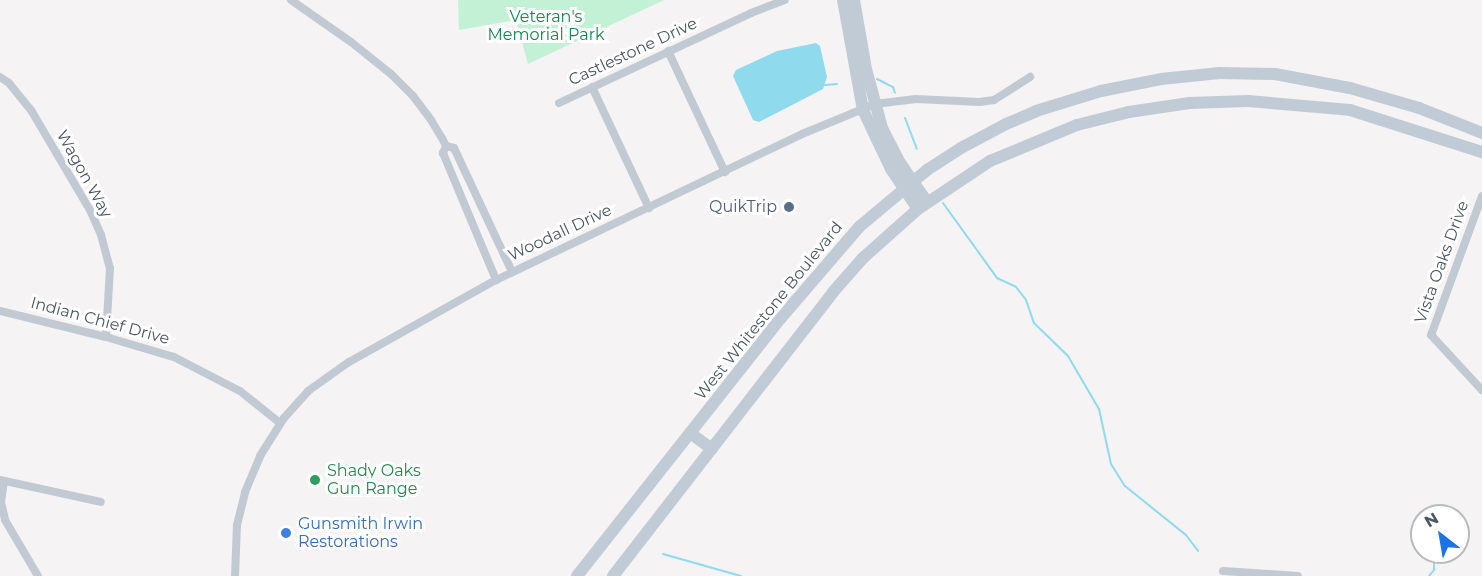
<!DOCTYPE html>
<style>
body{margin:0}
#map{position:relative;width:1482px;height:576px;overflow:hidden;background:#f5f3f3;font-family:Montserrat,sans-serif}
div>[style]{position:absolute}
.green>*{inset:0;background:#c3f1d5}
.water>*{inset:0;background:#90daee}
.stream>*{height:2px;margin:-1px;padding:0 1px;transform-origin:1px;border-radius:1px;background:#90daee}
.minor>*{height:8px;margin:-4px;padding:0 4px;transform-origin:4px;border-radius:4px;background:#c1cad2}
.secondary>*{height:12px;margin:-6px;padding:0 6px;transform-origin:6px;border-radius:6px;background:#c1cbd6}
.dots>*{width:16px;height:16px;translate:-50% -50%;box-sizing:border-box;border:3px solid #fff;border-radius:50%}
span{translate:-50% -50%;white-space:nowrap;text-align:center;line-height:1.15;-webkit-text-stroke:6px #fff;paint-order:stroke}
.park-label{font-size:16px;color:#17864f}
.street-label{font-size:16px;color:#4a5661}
.service-label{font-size:16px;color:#4e5e75}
.right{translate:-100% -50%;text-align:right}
.leisure-label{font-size:16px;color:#27864d}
.left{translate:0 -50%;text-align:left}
.shop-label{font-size:16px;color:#366cbe}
.north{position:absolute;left:1410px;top:504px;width:60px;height:60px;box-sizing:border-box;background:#fff;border:2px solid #b7bbc0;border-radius:50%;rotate:329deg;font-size:16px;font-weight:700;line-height:24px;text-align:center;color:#4a5661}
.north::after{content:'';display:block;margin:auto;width:21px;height:27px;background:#1a73e8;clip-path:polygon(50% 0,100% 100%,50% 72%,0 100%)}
</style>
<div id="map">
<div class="green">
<i style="clip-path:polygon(458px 0,664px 0,528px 64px,516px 20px,459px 30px)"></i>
</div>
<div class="water">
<i style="clip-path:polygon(816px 43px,820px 46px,827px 77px,823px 89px,759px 122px,753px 120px,733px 76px,736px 70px,777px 51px)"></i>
</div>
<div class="stream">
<i style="left:877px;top:79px;width:18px;rotate:27deg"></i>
<i style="left:893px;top:87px;width:6px;rotate:72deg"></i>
<i style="left:825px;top:85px;width:12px;rotate:-5deg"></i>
<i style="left:905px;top:118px;width:33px;rotate:69deg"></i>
<i style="left:943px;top:203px;width:92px;rotate:54.2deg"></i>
<i style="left:997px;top:278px;width:21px;rotate:25deg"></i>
<i style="left:1016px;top:287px;width:16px;rotate:52deg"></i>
<i style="left:1026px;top:300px;width:24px;rotate:71deg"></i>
<i style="left:1034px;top:323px;width:47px;rotate:44.1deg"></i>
<i style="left:1068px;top:356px;width:61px;rotate:59.7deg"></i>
<i style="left:1099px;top:409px;width:56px;rotate:77.7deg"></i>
<i style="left:1111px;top:464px;width:26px;rotate:58deg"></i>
<i style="left:1125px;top:486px;width:78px;rotate:38.8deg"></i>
<i style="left:1186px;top:535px;width:20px;rotate:53deg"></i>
<i style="left:663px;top:554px;width:81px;rotate:15.8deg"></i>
<i style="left:1429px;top:576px;width:8px;rotate:-50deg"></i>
<i style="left:1434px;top:570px;width:18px;rotate:-90deg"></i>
</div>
<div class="minor">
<i style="left:291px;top:0;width:73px;rotate:35deg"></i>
<i style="left:351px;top:42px;width:51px;rotate:38.7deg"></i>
<i style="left:391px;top:74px;width:31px;rotate:45deg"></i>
<i style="left:413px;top:96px;width:30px;rotate:53deg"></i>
<i style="left:431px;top:120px;width:21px;rotate:59deg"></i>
<i style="left:442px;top:138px;width:9px;rotate:63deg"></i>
<i style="left:446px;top:146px;width:8px;rotate:113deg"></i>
<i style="left:443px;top:153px;width:138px;rotate:67.3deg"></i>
<i style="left:668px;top:51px;width:134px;rotate:64.8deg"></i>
<i style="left:0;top:77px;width:11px;rotate:34deg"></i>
<i style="left:9px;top:83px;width:35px;rotate:51deg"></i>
<i style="left:31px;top:110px;width:116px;rotate:59.5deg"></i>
<i style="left:90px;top:210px;width:27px;rotate:66deg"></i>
<i style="left:101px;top:235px;width:34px;rotate:75deg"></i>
<i style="left:110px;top:268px;width:69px;rotate:93.3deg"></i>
<i style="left:592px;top:87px;width:134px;rotate:64.8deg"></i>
<i style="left:559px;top:103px;width:212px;rotate:-25.1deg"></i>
<i style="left:751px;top:13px;width:36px;rotate:-21deg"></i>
<i style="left:446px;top:146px;width:8px;rotate:14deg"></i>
<i style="left:454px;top:148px;width:137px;rotate:64.9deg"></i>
<i style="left:1482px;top:196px;width:148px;rotate:110.1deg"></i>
<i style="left:1431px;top:335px;width:75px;rotate:47.2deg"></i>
<i style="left:0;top:311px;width:109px;rotate:13.8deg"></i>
<i style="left:106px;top:337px;width:71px;rotate:16.4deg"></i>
<i style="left:174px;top:357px;width:74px;rotate:27.3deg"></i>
<i style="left:240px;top:391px;width:51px;rotate:38.7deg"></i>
<i style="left:0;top:480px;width:103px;rotate:12.3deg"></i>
<i style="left:4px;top:481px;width:21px;rotate:98deg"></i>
<i style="left:1px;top:502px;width:18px;rotate:77deg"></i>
<i style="left:5px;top:520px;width:65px;rotate:59.5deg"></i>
<i style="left:1223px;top:571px;width:75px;rotate:3.8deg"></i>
<i style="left:235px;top:576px;width:51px;rotate:-87.8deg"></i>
<i style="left:237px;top:525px;width:34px;rotate:-76deg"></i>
<i style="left:245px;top:492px;width:39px;rotate:-67deg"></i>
<i style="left:260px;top:456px;width:45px;rotate:-57.7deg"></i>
<i style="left:284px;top:418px;width:36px;rotate:-48deg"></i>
<i style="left:308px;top:391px;width:50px;rotate:-35.3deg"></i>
<i style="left:349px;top:362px;width:168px;rotate:-29.2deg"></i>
<i style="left:496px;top:280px;width:339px;rotate:-25.5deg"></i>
<i style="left:802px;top:134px;width:79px;rotate:-22.3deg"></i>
<i style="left:875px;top:104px;width:41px;rotate:-7deg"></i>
<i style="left:916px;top:99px;width:64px;rotate:2.7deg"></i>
<i style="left:980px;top:102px;width:14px;rotate:-8deg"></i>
<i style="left:994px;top:100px;width:43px;rotate:-32.6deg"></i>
</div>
<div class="secondary">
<i style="left:843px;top:0;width:112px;rotate:79.7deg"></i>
<i style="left:863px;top:110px;width:65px;rotate:64.6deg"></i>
<i style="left:891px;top:169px;width:48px;rotate:56deg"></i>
<i style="left:854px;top:0;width:70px;rotate:80.1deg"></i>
<i style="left:866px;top:69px;width:61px;rotate:74.8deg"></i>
<i style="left:882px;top:128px;width:36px;rotate:63deg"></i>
<i style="left:898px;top:160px;width:51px;rotate:55.4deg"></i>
<i style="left:690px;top:433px;width:27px;rotate:36deg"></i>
<i style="left:577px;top:576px;width:328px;rotate:-51.7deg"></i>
<i style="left:780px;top:319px;width:121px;rotate:-49.3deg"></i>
<i style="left:859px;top:227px;width:89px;rotate:-40deg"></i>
<i style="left:927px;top:170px;width:40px;rotate:-32.9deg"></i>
<i style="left:961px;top:148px;width:51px;rotate:-28.1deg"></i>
<i style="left:1006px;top:124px;width:33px;rotate:-23deg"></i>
<i style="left:1036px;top:111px;width:68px;rotate:-17.1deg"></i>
<i style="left:1101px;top:91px;width:61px;rotate:-11.3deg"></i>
<i style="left:1161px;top:79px;width:59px;rotate:-5.8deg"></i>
<i style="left:1220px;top:73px;width:55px;rotate:1deg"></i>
<i style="left:1275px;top:74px;width:76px;rotate:10.6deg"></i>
<i style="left:1350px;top:88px;width:72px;rotate:16.2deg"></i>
<i style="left:1419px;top:108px;width:68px;rotate:21.6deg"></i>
<i style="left:613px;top:576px;width:359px;rotate:-52.2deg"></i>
<i style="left:833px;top:292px;width:45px;rotate:-48.6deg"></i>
<i style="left:863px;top:258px;width:74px;rotate:-41.7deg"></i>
<i style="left:918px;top:209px;width:87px;rotate:-33.7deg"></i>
<i style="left:990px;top:161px;width:94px;rotate:-22.5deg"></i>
<i style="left:1077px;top:125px;width:54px;rotate:-14deg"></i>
<i style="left:1129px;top:112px;width:61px;rotate:-8.5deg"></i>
<i style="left:1189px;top:103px;width:59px;rotate:-1.9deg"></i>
<i style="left:1248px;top:101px;width:102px;rotate:5deg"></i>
<i style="left:1350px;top:110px;width:139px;rotate:17.7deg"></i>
</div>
<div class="dots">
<i style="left:789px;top:207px;background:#5c6f8a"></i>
<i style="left:315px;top:480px;background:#2e9e5b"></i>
<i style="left:286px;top:533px;background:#3f7fe0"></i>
</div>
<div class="park-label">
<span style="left:546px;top:26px">Veteran's<br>Memorial Park</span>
</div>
<div class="street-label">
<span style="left:633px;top:52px;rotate:-25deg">Castlestone Drive</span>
<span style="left:84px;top:174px;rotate:61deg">Wagon Way</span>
<span style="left:560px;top:233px;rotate:-25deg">Woodall Drive</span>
<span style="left:1442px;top:262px;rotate:-70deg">Vista Oaks Drive</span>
<span style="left:769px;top:311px;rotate:-51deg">West Whitestone Boulevard</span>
<span style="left:100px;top:321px;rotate:15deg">Indian Chief Drive</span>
</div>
<div class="service-label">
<span class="right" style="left:777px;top:207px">QuikTrip</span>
</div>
<div class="leisure-label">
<span class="left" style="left:327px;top:480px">Shady Oaks<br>Gun Range</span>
</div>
<div class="shop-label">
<span class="left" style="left:298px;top:533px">Gunsmith Irwin<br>Restorations</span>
</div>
<div class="north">N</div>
</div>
